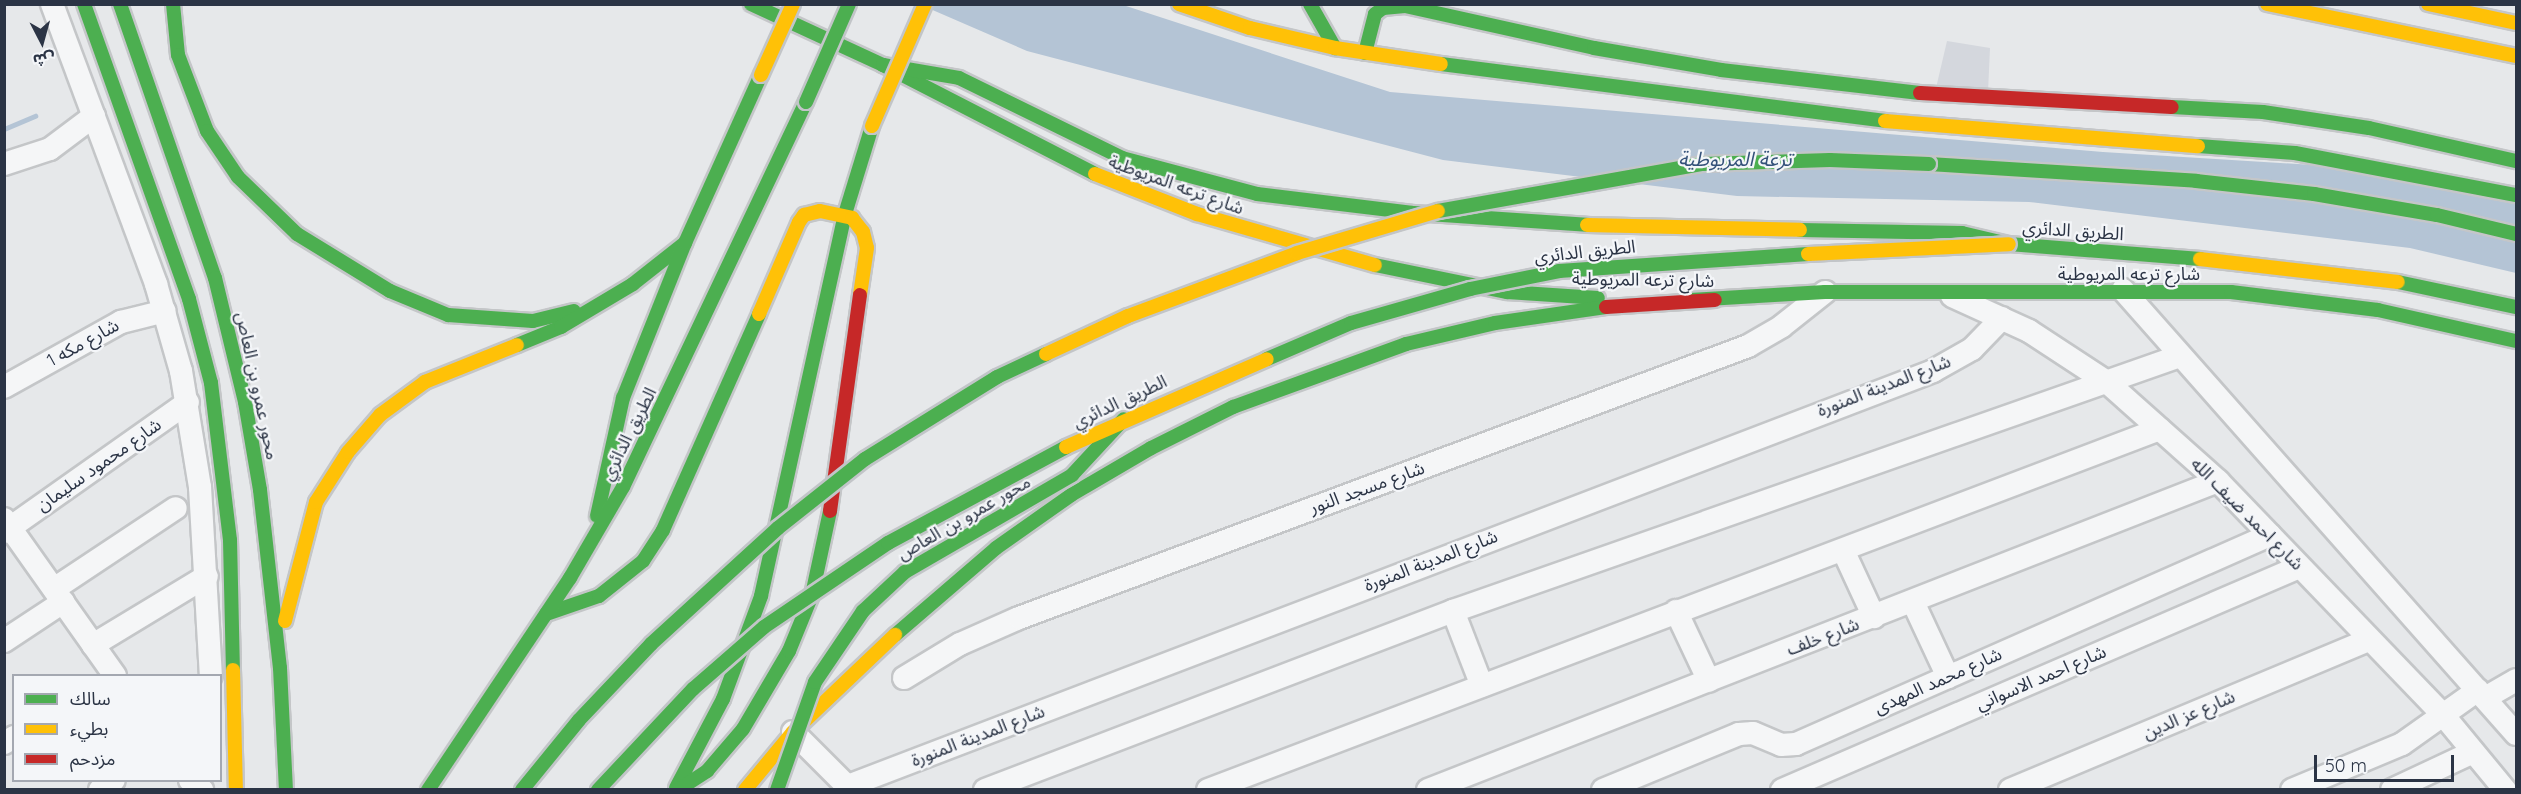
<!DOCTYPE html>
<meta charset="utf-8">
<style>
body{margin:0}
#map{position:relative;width:2521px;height:794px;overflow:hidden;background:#e6e8ea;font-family:Quicksand,"Noto Sans Arabic",sans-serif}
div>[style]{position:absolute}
.built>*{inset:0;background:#d4d7dd}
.water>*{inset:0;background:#b4c4d5}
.stream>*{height:5px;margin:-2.5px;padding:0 2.5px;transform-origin:2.5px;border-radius:2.5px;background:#b4c4d5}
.roads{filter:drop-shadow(2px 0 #c4c6c8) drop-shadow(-2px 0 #c4c6c8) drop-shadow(0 2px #c4c6c8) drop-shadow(0 -2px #c4c6c8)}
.street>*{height:22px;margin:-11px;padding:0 11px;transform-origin:11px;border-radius:11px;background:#f5f6f7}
.fast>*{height:14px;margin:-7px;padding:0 7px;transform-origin:7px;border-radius:7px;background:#4caf50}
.slow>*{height:14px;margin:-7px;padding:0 7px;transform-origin:7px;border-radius:7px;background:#ffc107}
.jam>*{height:14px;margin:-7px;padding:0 7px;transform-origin:7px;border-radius:7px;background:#c62828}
.bridges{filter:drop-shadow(2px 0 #c2c5c8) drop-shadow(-2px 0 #c2c5c8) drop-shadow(0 2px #c2c5c8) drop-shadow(0 -2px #c2c5c8)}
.fast-bridge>*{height:14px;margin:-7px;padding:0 7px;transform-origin:7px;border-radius:7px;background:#4caf50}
.slow-bridge>*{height:14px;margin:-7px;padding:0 7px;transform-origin:7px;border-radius:7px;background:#ffc107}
span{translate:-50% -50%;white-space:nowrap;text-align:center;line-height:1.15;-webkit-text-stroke:4.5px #f4f6f9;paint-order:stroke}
.street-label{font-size:18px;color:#2b3445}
.water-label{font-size:20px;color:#34527a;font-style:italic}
.frame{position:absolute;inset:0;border:6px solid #2b3445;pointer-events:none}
.legend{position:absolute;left:12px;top:674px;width:210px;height:108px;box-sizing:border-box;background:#f4f6f9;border:2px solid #a4a8b1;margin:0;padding:8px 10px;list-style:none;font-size:18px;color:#2b3445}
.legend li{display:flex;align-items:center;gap:12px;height:30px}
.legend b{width:30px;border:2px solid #a4a8b1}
.north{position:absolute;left:12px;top:12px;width:60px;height:60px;-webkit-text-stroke:4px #f4f6f9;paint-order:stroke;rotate:174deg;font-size:16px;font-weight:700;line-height:24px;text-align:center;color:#2b3445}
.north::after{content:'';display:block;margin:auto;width:21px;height:27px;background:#2b3445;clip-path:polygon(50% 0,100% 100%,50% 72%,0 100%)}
.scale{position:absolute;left:2314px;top:755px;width:140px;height:27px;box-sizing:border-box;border:3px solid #2b3445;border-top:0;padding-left:8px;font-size:18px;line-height:21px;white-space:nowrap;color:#2b3445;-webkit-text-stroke:4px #f4f6f9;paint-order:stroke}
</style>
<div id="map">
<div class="built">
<i style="clip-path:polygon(1947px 41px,1990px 48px,1988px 92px,1936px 88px)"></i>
</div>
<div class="water">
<i style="clip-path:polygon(921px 5px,1123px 5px,1390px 92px,2103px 152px,2329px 166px,2516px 199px,2516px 273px,2410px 248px,2029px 202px,1737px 196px,1443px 160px,1027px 51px)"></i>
</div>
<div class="stream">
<i style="left:4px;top:129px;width:34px;rotate:-23deg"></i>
</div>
<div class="roads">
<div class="street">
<i style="left:52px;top:4px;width:299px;rotate:69.6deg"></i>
<i style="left:156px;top:284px;width:91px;rotate:74deg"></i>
<i style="left:181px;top:371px;width:118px;rotate:80.7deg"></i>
<i style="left:200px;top:487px;width:189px;rotate:86.7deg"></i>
<i style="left:4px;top:164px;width:48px;rotate:-18.1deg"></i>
<i style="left:50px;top:149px;width:55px;rotate:-36.9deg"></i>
<i style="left:2123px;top:290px;width:593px;rotate:48.49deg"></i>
<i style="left:1952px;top:296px;width:85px;rotate:24.4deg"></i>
<i style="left:2029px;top:331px;width:93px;rotate:33.2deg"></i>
<i style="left:2107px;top:382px;width:149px;rotate:41.7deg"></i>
<i style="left:2218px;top:481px;width:326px;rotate:46.1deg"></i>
<i style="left:2444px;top:716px;width:96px;rotate:50.5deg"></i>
<i style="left:4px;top:387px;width:134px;rotate:-29.1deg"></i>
<i style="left:121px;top:322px;width:45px;rotate:-14deg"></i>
<i style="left:4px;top:519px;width:192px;rotate:54.7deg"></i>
<i style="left:4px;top:532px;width:225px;rotate:-35.2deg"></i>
<i style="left:1843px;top:550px;width:74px;rotate:65.2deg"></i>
<i style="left:54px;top:589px;width:146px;rotate:-33.6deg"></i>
<i style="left:1913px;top:602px;width:83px;rotate:65deg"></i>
<i style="left:1453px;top:611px;width:80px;rotate:68.9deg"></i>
<i style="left:1676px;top:611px;width:77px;rotate:64.8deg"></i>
<i style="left:4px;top:641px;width:71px;rotate:-33.5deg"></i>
<i style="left:93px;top:645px;width:133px;rotate:-31.2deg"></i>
<i style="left:904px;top:678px;width:66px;rotate:-31.3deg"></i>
<i style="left:960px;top:644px;width:64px;rotate:-23.8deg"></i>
<i style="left:1019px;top:618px;width:778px;rotate:-20.46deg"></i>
<i style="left:1748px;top:346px;width:39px;rotate:-30deg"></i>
<i style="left:1782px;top:326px;width:55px;rotate:-38.3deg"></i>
<i style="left:2485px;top:698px;width:36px;rotate:-30deg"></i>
<i style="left:793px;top:732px;width:82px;rotate:45deg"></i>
<i style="left:4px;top:743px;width:12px;rotate:-31deg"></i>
<i style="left:190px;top:780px;width:16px;rotate:40deg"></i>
<i style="left:848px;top:786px;width:1162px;rotate:-20.93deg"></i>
<i style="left:1933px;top:371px;width:45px;rotate:-29.4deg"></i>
<i style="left:1972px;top:349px;width:43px;rotate:-45.9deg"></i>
<i style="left:100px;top:790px;width:17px;rotate:-36deg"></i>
<i style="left:985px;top:790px;width:501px;rotate:-20.93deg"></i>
<i style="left:1453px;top:611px;width:770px;rotate:-19.33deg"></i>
<i style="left:1208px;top:790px;width:1018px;rotate:-20.77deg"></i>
<i style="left:1428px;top:790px;width:848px;rotate:-21.36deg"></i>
<i style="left:1603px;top:790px;width:147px;rotate:-22.4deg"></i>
<i style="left:1739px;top:734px;width:14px;rotate:-4deg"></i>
<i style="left:1753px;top:733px;width:30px;rotate:23deg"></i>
<i style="left:1781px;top:745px;width:15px;rotate:-4deg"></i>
<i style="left:1796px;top:744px;width:518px;rotate:-23.79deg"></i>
<i style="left:1782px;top:790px;width:563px;rotate:-23.33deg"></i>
<i style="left:2010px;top:790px;width:389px;rotate:-22.7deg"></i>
<i style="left:2292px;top:790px;width:119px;rotate:-22.7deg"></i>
<i style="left:2402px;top:744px;width:93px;rotate:-35.4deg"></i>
<i style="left:2392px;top:790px;width:89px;rotate:-25.1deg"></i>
</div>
<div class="fast">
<i style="left:84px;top:4px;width:313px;rotate:70.4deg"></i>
<i style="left:189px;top:299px;width:87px;rotate:75.3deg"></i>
<i style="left:211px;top:383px;width:158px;rotate:83.1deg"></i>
<i style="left:230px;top:540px;width:130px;rotate:88.7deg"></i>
<i style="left:120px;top:4px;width:290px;rotate:70.9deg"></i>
<i style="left:215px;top:278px;width:128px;rotate:76.4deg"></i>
<i style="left:245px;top:402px;width:89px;rotate:80.3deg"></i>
<i style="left:260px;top:490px;width:179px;rotate:83.6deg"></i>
<i style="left:280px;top:668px;width:122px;rotate:87.2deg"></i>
<i style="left:173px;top:4px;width:51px;rotate:84.4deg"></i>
<i style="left:178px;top:55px;width:81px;rotate:69.1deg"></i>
<i style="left:207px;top:131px;width:55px;rotate:56deg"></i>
<i style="left:238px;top:177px;width:82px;rotate:44deg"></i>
<i style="left:297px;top:234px;width:109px;rotate:31.5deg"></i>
<i style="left:390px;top:291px;width:63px;rotate:22.5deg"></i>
<i style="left:448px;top:315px;width:85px;rotate:4deg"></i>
<i style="left:533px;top:321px;width:42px;rotate:-13.7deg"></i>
<i style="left:751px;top:4px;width:145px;rotate:24.8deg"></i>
<i style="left:883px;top:65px;width:238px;rotate:27.2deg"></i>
<i style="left:1310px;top:4px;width:51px;rotate:60.4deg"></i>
<i style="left:1365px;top:53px;width:40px;rotate:-75.6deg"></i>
<i style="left:1375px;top:14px;width:10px;rotate:-37deg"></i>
<i style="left:1383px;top:8px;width:22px;rotate:-5deg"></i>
<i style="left:1405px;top:6px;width:194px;rotate:12.5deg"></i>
<i style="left:1594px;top:48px;width:129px;rotate:9.8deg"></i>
<i style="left:1721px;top:70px;width:200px;rotate:6.6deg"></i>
<i style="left:1441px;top:64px;width:448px;rotate:7.3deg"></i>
<i style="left:883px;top:65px;width:77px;rotate:9.7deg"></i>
<i style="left:959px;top:78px;width:182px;rotate:26.1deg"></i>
<i style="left:1122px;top:158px;width:140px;rotate:14.9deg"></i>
<i style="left:1257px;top:194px;width:157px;rotate:6.9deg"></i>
<i style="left:1413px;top:213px;width:174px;rotate:3.9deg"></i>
<i style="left:2172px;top:107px;width:91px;rotate:3.1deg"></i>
<i style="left:2263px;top:112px;width:107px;rotate:8.6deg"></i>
<i style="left:2369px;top:128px;width:151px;rotate:12.7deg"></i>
<i style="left:2198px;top:146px;width:97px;rotate:4.1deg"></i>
<i style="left:2295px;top:153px;width:225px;rotate:10.8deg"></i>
<i style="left:1929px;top:164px;width:268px;rotate:3.6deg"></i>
<i style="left:2196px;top:181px;width:119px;rotate:6.3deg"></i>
<i style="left:2314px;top:194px;width:125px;rotate:9.7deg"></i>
<i style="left:2437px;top:215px;width:81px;rotate:13.5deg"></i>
<i style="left:1800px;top:230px;width:162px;rotate:1.1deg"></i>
<i style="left:1962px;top:233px;width:48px;rotate:13.2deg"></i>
<i style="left:2009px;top:244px;width:192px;rotate:4.5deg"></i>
<i style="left:1375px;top:265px;width:135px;rotate:11.6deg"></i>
<i style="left:1507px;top:292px;width:91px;rotate:3.8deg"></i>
<i style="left:2398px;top:282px;width:121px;rotate:12deg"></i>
<i style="left:1690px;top:300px;width:135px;rotate:-3.4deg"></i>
<i style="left:1825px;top:292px;width:406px"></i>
<i style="left:2231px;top:292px;width:148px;rotate:7deg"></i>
<i style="left:2378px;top:310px;width:141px;rotate:12.7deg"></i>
<i style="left:517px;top:345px;width:48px;rotate:-22.2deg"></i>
<i style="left:561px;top:327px;width:84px;rotate:-30.8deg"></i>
<i style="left:633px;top:284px;width:66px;rotate:-38.3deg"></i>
<i style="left:597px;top:516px;width:121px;rotate:-77.6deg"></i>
<i style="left:623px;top:398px;width:167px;rotate:-68.2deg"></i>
<i style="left:685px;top:243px;width:184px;rotate:-65.7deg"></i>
<i style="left:546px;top:614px;width:56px;rotate:-18.8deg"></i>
<i style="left:599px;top:596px;width:56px;rotate:-38.5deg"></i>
<i style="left:643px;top:561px;width:37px;rotate:-57deg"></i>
<i style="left:663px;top:530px;width:236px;rotate:-66deg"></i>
<i style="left:895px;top:635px;width:133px;rotate:-40.7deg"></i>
<i style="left:996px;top:548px;width:92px;rotate:-35.2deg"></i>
<i style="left:1071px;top:495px;width:93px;rotate:-30.4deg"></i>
<i style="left:1151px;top:448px;width:92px;rotate:-26.6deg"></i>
<i style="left:1233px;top:407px;width:184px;rotate:-20deg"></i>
<i style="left:1406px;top:344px;width:91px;rotate:-13.3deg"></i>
<i style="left:1495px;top:323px;width:112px;rotate:-8.2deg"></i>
<i style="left:676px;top:788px;width:101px;rotate:-62.2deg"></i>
<i style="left:723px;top:699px;width:110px;rotate:-69.7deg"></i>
<i style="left:761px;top:596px;width:391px;rotate:-77.6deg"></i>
<i style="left:845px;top:214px;width:92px;rotate:-72.9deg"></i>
<i style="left:428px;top:790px;width:255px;rotate:-56.2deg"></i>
<i style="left:570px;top:578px;width:105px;rotate:-59.8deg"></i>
<i style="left:623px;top:487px;width:426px;rotate:-64.6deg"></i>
<i style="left:678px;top:790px;width:35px;rotate:-33deg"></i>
<i style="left:707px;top:771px;width:55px;rotate:-49.4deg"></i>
<i style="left:743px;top:729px;width:91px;rotate:-59.5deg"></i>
<i style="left:789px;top:651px;width:61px;rotate:-67.7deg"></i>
<i style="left:812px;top:595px;width:86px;rotate:-77.9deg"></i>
</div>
<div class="slow">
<i style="left:1179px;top:4px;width:75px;rotate:18.7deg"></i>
<i style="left:1250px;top:28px;width:87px;rotate:13.2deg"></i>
<i style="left:1335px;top:48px;width:107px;rotate:8.6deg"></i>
<i style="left:2267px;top:4px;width:254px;rotate:11.8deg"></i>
<i style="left:2428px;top:4px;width:90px;rotate:12.2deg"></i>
<i style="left:1885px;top:121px;width:314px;rotate:4.6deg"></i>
<i style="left:1095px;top:174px;width:110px;rotate:21.4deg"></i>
<i style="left:1197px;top:214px;width:185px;rotate:16deg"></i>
<i style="left:1587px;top:225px;width:213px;rotate:1.3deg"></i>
<i style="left:2200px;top:259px;width:199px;rotate:6.6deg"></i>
<i style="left:759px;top:314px;width:100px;rotate:-66.5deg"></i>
<i style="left:799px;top:222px;width:9px;rotate:-54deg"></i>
<i style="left:804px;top:215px;width:16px;rotate:-14deg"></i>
<i style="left:820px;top:211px;width:33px;rotate:12deg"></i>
<i style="left:852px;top:218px;width:18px;rotate:52deg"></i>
<i style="left:863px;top:232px;width:16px;rotate:76deg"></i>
<i style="left:867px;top:248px;width:48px;rotate:98.5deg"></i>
<i style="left:285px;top:621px;width:123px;rotate:-75.4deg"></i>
<i style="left:316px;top:502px;width:59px;rotate:-57.4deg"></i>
<i style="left:348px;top:452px;width:49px;rotate:-49.1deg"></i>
<i style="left:380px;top:415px;width:56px;rotate:-36.3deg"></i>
<i style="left:425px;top:382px;width:99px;rotate:-21.9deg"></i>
<i style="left:233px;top:670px;width:120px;rotate:88.6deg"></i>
<i style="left:745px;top:790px;width:75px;rotate:-50.4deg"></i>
<i style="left:793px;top:732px;width:141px;rotate:-43.6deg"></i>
</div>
<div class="jam">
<i style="left:1920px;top:93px;width:252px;rotate:3.2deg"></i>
<i style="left:1606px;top:307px;width:109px;rotate:-3.7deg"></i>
<i style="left:830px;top:511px;width:218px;rotate:-82.1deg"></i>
</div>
</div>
<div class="bridges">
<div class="fast-bridge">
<i style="left:806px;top:102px;width:107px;rotate:-66.3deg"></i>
<i style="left:1438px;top:211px;width:269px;rotate:-10.1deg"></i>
<i style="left:1703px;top:164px;width:127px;rotate:-1.8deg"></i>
<i style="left:1830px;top:160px;width:99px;rotate:2.3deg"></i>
<i style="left:1267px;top:359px;width:91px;rotate:-23.2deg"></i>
<i style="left:1351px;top:323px;width:124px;rotate:-15.9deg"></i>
<i style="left:1470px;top:289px;width:91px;rotate:-11.4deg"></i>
<i style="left:1559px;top:271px;width:250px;rotate:-3.9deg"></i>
<i style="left:522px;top:790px;width:90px;rotate:-50.8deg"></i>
<i style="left:579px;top:720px;width:105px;rotate:-46.5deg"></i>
<i style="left:651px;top:644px;width:172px;rotate:-42.4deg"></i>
<i style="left:778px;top:528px;width:111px;rotate:-38.4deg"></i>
<i style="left:865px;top:459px;width:155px;rotate:-31.8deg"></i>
<i style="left:997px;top:377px;width:54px;rotate:-25.1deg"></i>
<i style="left:598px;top:790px;width:139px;rotate:-46.8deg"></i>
<i style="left:693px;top:689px;width:94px;rotate:-41.1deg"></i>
<i style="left:764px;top:627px;width:150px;rotate:-34.1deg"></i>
<i style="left:888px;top:543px;width:202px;rotate:-28.3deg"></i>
<i style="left:777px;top:790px;width:114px;rotate:-70.6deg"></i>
<i style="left:815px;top:682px;width:86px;rotate:-55.9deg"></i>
<i style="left:863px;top:611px;width:57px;rotate:-42.9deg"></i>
<i style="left:905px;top:572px;width:193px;rotate:-30.1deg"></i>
<i style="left:1072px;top:475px;width:76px;rotate:-47.1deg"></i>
</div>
<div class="slow-bridge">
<i style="left:761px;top:75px;width:78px;rotate:-65.7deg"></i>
<i style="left:872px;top:126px;width:133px;rotate:-66.5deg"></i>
<i style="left:1808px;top:254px;width:201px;rotate:-2.8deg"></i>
<i style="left:1046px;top:354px;width:90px;rotate:-24.9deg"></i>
<i style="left:1128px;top:316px;width:180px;rotate:-20.4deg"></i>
<i style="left:1297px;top:253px;width:147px;rotate:-16.6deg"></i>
<i style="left:1066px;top:447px;width:219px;rotate:-23.6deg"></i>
</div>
</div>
<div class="street-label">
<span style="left:1176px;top:185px;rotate:20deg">شارع ترعه المريوطية</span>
<span style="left:2073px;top:231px;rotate:4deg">الطريق الدائري</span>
<span style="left:1585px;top:252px;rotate:-6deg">الطريق الدائري</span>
<span style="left:2129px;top:274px">شارع ترعه المريوطية</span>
<span style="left:1643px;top:280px;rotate:1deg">شارع ترعه المريوطية</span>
<span style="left:83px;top:343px;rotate:-29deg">شارع مكه 1</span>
<span style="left:257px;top:386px;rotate:78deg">محور عمرو بن العاص</span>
<span style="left:1884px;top:386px;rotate:-21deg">شارع المدينة المنورة</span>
<span style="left:1120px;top:402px;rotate:-25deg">الطريق الدائري</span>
<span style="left:629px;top:434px;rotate:-63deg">الطريق الدائري</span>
<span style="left:99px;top:465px;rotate:-35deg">شارع محمود سليمان</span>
<span style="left:1367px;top:488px;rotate:-20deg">شارع مسجد النور</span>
<span style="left:2247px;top:514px;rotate:45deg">شارع احمد ضيف الله</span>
<span style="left:964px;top:518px;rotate:-30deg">محور عمرو بن العاص</span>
<span style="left:1431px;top:561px;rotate:-21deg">شارع المدينة المنورة</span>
<span style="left:1823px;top:637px;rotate:-21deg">شارع خلف</span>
<span style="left:2041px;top:678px;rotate:-23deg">شارع احمد الاسواني</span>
<span style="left:1938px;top:681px;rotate:-24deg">شارع محمد المهدى</span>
<span style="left:2189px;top:715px;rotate:-23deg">شارع عز الدين</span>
<span style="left:978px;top:736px;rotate:-21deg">شارع المدينة المنورة</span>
</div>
<div class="water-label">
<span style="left:1735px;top:158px">ترعة المريوطية</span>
</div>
<div class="frame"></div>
<ul class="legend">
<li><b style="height:8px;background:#4caf50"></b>سالك</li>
<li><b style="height:8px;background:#ffc107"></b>بطيء</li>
<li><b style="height:8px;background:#c62828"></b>مزدحم</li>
</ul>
<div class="north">ش</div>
<div class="scale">50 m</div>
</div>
